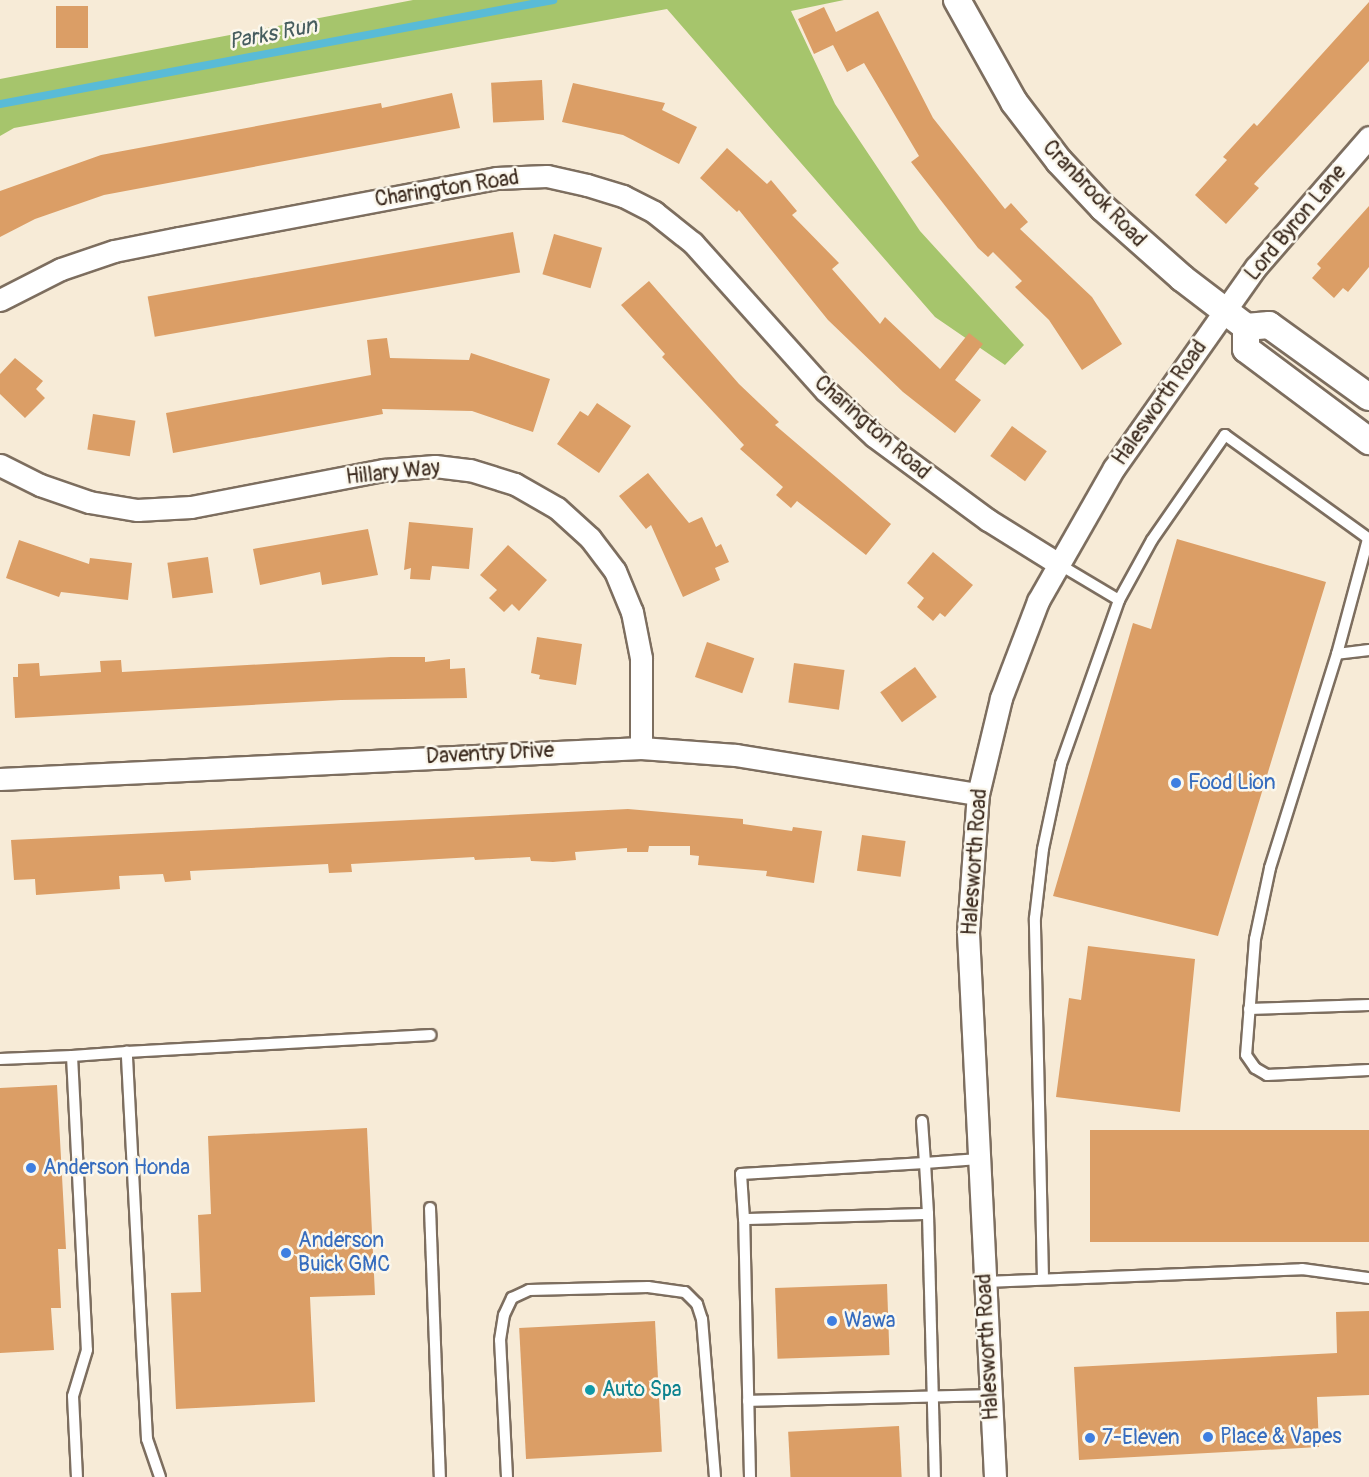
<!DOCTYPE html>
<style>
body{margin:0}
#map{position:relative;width:1369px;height:1477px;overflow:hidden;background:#f7ebd7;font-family:Pangolin,sans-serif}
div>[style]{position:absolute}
.green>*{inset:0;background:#a6c56c}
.stream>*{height:8px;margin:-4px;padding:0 4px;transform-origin:4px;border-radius:4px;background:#59bbd7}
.building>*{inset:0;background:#db9e66;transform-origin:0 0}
.roads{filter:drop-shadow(2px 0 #7d6e5f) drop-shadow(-2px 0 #7d6e5f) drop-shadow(0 2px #7d6e5f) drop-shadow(0 -2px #7d6e5f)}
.service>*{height:10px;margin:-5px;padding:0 5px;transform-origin:5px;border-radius:5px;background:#fff}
.minor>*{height:21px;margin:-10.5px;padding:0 10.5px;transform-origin:10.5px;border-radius:10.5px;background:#fff}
.tertiary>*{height:26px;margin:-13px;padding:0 13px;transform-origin:13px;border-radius:13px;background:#fff}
.dots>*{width:16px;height:16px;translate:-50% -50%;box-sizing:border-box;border:3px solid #fbf7ec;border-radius:50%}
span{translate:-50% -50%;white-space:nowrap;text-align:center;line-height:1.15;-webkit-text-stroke:5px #fbf7ec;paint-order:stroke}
.street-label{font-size:21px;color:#3b2a1e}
.shop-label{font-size:21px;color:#366cbe}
.left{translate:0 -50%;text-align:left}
.culture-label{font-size:21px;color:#0d838f}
.water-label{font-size:22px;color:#465d5f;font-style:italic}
</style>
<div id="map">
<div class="green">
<i style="clip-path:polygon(413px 0,844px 0,791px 11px,835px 104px,920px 231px,1024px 345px,1005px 365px,935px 317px,667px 9px,14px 128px,0 136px,0 79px)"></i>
</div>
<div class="stream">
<i style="left:0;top:104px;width:563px;rotate:-10.65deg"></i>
</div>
<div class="building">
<i style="clip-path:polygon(1369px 2px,1369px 61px,1254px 184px,1259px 188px,1226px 224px,1195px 195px,1227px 160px,1223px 157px,1254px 123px,1257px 126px)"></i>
<i style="left:56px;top:6px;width:32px;height:42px"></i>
<i style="clip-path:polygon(824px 7px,836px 32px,878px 11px,933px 118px,1005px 209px,1011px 203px,1028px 222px,1020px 229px,1092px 297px,1122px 344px,1082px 370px,1049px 320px,1015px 287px,1022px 281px,993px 252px,988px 257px,978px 248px,911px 162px,919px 156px,864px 63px,847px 72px,833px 45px,814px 54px,798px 19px)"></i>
<i style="left:542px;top:80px;width:40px;height:51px;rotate:87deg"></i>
<i style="clip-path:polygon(573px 83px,665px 103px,662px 110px,697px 127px,679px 164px,623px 135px,562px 122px)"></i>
<i style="clip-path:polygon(452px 93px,460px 128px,104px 195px,35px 219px,0 237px,0 191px,101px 155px,381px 103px,382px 108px)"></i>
<i style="clip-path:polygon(727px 148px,767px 184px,771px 180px,797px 211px,792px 215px,839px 263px,832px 269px,880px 324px,885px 317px,940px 369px,969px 333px,983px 344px,955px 380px,981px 400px,955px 433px,903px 392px,828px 320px,739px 210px,737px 212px,700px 178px)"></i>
<i style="clip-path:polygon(1369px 206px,1369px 267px,1348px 292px,1343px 288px,1334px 298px,1312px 278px,1321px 268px,1317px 264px)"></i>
<i style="left:513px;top:232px;width:41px;height:371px;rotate:80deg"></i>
<i style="left:554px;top:234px;width:50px;height:42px;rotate:16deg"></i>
<i style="clip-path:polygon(649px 281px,739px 384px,779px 422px,775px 425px,891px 524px,866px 555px,797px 501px,791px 508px,776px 495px,783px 487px,740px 449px,744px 445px,662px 357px,665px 354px,621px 305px)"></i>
<i style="clip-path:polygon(387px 338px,390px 358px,469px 360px,471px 353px,550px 379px,533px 432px,472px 411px,382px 409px,383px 414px,173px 453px,166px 413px,371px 375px,367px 340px)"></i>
<i style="clip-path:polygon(15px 358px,43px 381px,36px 389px,45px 398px,25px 418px,0 394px,0 374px)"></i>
<i style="clip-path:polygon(597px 403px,631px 426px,599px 473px,557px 444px,580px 411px,588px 416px)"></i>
<i style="left:93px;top:414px;width:43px;height:36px;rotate:9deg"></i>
<i style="left:1012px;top:426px;width:43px;height:37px;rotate:36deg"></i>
<i style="clip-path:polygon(648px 473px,689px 523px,702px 517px,716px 547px,721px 544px,729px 562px,715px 568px,720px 580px,683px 597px,651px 525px,646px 529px,619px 496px)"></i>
<i style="clip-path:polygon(409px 522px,473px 528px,469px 569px,432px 566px,430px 580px,410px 579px,411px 568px,404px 570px)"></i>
<i style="clip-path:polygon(368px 529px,378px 575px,322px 585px,320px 572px,260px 585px,253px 549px)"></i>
<i style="clip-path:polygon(1177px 539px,1326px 582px,1218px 936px,1053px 896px,1133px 623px,1151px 629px)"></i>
<i style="clip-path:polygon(19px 540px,89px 564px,90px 558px,132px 563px,128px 600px,61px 592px,59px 597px,6px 578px)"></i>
<i style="clip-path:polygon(508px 545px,547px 580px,519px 611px,512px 604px,504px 612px,489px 598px,497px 590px,480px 575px)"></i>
<i style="clip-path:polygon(933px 552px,973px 585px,945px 617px,940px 613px,933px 621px,917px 607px,924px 598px,907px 583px)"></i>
<i style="left:208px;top:557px;width:36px;height:41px;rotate:82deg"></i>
<i style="clip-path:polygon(537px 637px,582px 644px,576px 685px,539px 679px,540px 675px,531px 673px)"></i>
<i style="left:707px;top:642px;width:50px;height:37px;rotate:19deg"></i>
<i style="clip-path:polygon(391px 657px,425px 657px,425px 662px,450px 659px,450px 669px,465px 668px,467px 698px,341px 700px,15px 718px,13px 677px,18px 677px,18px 664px,39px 663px,40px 676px,101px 672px,100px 661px,121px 660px,122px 672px)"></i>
<i style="left:794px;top:663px;width:51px;height:40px;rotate:8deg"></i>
<i style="left:915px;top:667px;width:37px;height:43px;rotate:54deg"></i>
<i style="clip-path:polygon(628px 809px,743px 819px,743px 824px,792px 831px,793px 827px,822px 831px,814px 883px,766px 876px,767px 871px,698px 865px,699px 856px,690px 855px,690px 846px,649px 846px,648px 852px,627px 852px,627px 848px,575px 852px,576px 860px,553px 862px,531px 861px,530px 857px,475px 860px,474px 857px,351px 864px,352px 872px,329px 873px,328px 864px,190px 871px,191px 880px,165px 882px,163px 874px,119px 876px,120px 889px,36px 895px,35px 879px,14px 880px,11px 840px)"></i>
<i style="left:862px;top:835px;width:44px;height:36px;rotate:8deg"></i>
<i style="clip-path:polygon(1088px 946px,1195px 959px,1180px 1112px,1056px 1097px,1069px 998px,1081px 1000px)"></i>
<i style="clip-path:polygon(57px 1085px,66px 1249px,58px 1249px,61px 1308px,51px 1308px,54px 1350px,0 1353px,0 1088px)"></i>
<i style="clip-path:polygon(367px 1128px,375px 1295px,310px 1297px,315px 1402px,176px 1409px,171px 1293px,201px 1292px,198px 1215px,211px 1214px,208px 1136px)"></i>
<i style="left:1369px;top:1130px;width:112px;height:279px;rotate:90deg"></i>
<i style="left:887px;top:1284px;width:71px;height:112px;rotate:88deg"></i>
<i style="clip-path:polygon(1369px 1311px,1369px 1395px,1317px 1397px,1319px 1447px,1079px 1460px,1074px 1367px,1337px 1353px,1336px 1312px)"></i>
<i style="left:655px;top:1321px;width:131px;height:136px;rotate:87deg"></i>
<i style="left:899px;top:1426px;width:51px;height:111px;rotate:87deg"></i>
</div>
<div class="roads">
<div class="service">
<i style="left:1057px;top:563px;width:72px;rotate:30.8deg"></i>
<i style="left:1369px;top:650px;width:32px;rotate:173deg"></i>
<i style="left:1337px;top:654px;width:224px;rotate:107.4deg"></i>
<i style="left:1270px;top:868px;width:73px;rotate:101.9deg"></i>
<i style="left:1255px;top:939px;width:116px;rotate:94.4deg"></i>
<i style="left:1246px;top:1055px;width:16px;rotate:55deg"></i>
<i style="left:1255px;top:1068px;width:14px;rotate:30deg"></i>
<i style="left:1267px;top:1075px;width:102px;rotate:-2.8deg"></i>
<i style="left:1337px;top:654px;width:119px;rotate:-74.9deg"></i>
<i style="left:1249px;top:1009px;width:120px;rotate:-1.9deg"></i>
<i style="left:72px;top:1056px;width:55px;rotate:-4.2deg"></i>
<i style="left:0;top:1059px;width:72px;rotate:-2.4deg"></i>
<i style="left:72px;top:1056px;width:294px;rotate:87.1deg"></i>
<i style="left:87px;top:1350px;width:48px;rotate:106.9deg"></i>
<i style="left:73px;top:1396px;width:81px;rotate:87.2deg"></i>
<i style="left:922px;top:1121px;width:42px;rotate:85.9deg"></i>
<i style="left:925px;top:1163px;width:54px;rotate:-4.2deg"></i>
<i style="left:430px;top:1208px;width:269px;rotate:87.9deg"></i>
<i style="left:744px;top:1219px;width:45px;rotate:-93.8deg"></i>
<i style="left:741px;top:1174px;width:184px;rotate:-3.4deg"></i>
<i style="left:925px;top:1163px;width:51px;rotate:86.6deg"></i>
<i style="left:1043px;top:1279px;width:361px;rotate:-91.3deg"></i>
<i style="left:1035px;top:918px;width:69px;rotate:-83.4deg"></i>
<i style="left:1043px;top:849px;width:87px;rotate:-78deg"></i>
<i style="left:1061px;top:764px;width:174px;rotate:-70.5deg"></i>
<i style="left:1119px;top:600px;width:68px;rotate:-61.2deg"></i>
<i style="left:1152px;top:540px;width:128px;rotate:-55.2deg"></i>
<i style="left:1225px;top:435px;width:178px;rotate:35.8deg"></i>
<i style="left:985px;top:1282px;width:317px;rotate:-2.3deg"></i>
<i style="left:1302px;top:1269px;width:68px;rotate:7.7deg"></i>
<i style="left:748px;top:1401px;width:243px;rotate:-1.4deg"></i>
<i style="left:160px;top:1477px;width:40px;rotate:-108.9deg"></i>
<i style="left:147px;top:1439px;width:388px;rotate:-93deg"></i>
<i style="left:127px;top:1052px;width:304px;rotate:-3.2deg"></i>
<i style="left:507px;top:1477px;width:137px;rotate:-92.9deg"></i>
<i style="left:500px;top:1340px;width:25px;rotate:-81deg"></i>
<i style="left:504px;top:1315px;width:19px;rotate:-65deg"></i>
<i style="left:512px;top:1298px;width:19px;rotate:-25deg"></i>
<i style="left:529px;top:1290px;width:119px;rotate:-1.4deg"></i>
<i style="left:648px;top:1287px;width:37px;rotate:8deg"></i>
<i style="left:685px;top:1292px;width:17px;rotate:45deg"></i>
<i style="left:697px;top:1304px;width:16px;rotate:72deg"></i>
<i style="left:702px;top:1319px;width:159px;rotate:85.3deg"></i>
<i style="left:750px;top:1477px;width:258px;rotate:-91.3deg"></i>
<i style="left:744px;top:1219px;width:184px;rotate:-1.6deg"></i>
<i style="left:928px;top:1214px;width:263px;rotate:88.5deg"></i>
</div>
<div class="minor">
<i style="left:0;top:300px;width:68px;rotate:-26.9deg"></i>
<i style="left:61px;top:269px;width:56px;rotate:-18.8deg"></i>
<i style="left:114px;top:251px;width:66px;rotate:-11.3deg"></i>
<i style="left:179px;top:238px;width:323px;rotate:-10.7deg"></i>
<i style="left:496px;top:178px;width:51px;rotate:-2.2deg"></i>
<i style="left:547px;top:176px;width:41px;rotate:12.7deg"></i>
<i style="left:587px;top:185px;width:38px;rotate:17deg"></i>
<i style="left:623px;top:196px;width:35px;rotate:27deg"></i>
<i style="left:654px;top:212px;width:50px;rotate:38.5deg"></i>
<i style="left:693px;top:243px;width:198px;rotate:48.1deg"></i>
<i style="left:825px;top:390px;width:67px;rotate:43.2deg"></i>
<i style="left:874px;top:436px;width:142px;rotate:36.4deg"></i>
<i style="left:988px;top:520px;width:81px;rotate:31.9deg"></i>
<i style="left:0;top:465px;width:45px;rotate:26.6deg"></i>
<i style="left:40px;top:485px;width:52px;rotate:19.1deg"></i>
<i style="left:89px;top:502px;width:49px;rotate:9.5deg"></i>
<i style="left:137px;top:510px;width:54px;rotate:-3.2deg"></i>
<i style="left:191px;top:507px;width:197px;rotate:-10.9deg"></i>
<i style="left:384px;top:470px;width:51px;rotate:-4.5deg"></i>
<i style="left:435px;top:466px;width:35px;rotate:7deg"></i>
<i style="left:470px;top:470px;width:47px;rotate:17.3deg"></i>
<i style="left:515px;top:484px;width:48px;rotate:29.7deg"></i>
<i style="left:557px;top:508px;width:45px;rotate:42.3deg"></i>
<i style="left:590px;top:538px;width:41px;rotate:52.9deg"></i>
<i style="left:615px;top:571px;width:44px;rotate:67.5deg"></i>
<i style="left:632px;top:612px;width:47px;rotate:78.9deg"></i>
<i style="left:641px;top:658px;width:90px;rotate:90deg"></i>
<i style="left:0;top:779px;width:642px;rotate:-2.77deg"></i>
<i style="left:641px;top:748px;width:95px;rotate:4.2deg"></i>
<i style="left:736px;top:755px;width:245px;rotate:9.2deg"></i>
<i style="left:995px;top:1477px;width:546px;rotate:-92.84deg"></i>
<i style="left:968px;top:932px;width:138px;rotate:-85.9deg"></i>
<i style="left:978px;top:794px;width:99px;rotate:-76.5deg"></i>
<i style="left:1001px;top:698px;width:104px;rotate:-69.1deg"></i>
<i style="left:1038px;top:601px;width:153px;rotate:-60.3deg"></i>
<i style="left:1114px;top:468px;width:246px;rotate:-54.8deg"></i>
<i style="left:1256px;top:267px;width:172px;rotate:-49deg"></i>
</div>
<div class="tertiary">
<i style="left:957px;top:0;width:117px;rotate:60.8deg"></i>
<i style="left:1014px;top:102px;width:74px;rotate:52.7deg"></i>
<i style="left:1059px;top:161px;width:64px;rotate:46.9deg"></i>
<i style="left:1103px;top:208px;width:106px;rotate:41.5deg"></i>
<i style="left:1182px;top:278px;width:81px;rotate:37.4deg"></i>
<i style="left:1246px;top:327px;width:23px;rotate:-5deg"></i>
<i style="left:1269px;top:325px;width:123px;rotate:35.8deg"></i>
<i style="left:1246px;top:327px;width:22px;rotate:90deg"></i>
<i style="left:1246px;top:349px;width:154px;rotate:36.8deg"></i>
</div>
</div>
<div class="dots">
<i style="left:1176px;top:783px;background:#3f7fe0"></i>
<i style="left:31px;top:1168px;background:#3f7fe0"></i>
<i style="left:286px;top:1253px;background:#3f7fe0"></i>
<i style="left:832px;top:1321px;background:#3f7fe0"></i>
<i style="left:590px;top:1390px;background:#0f9aa8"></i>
<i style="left:1208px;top:1437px;background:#3f7fe0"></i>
<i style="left:1090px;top:1438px;background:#3f7fe0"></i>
</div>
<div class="street-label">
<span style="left:447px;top:189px;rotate:-9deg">Charington Road</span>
<span style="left:1094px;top:194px;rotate:46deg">Cranbrook Road</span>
<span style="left:1296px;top:223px;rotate:-50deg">Lord Byron Lane</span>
<span style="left:1160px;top:403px;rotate:-55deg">Halesworth Road</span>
<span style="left:872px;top:428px;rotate:41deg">Charington Road</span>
<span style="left:393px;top:473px;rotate:-6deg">Hillary Way</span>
<span style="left:490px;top:754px;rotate:-3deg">Daventry Drive</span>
<span style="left:975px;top:862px;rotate:-86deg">Halesworth Road</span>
<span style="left:988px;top:1347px;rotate:-93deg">Halesworth Road</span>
</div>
<div class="shop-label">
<span class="left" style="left:1188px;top:783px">Food Lion</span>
<span class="left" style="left:43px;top:1168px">Anderson Honda</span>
<span class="left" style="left:298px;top:1253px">Anderson<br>Buick GMC</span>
<span class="left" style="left:844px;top:1321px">Wawa</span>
<span class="left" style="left:1220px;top:1437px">Place &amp; Vapes</span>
<span class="left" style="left:1102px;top:1438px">7-Eleven</span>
</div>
<div class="culture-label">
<span class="left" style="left:602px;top:1390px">Auto Spa</span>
</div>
<div class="water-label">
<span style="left:273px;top:34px;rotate:-11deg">Parks Run</span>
</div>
</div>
